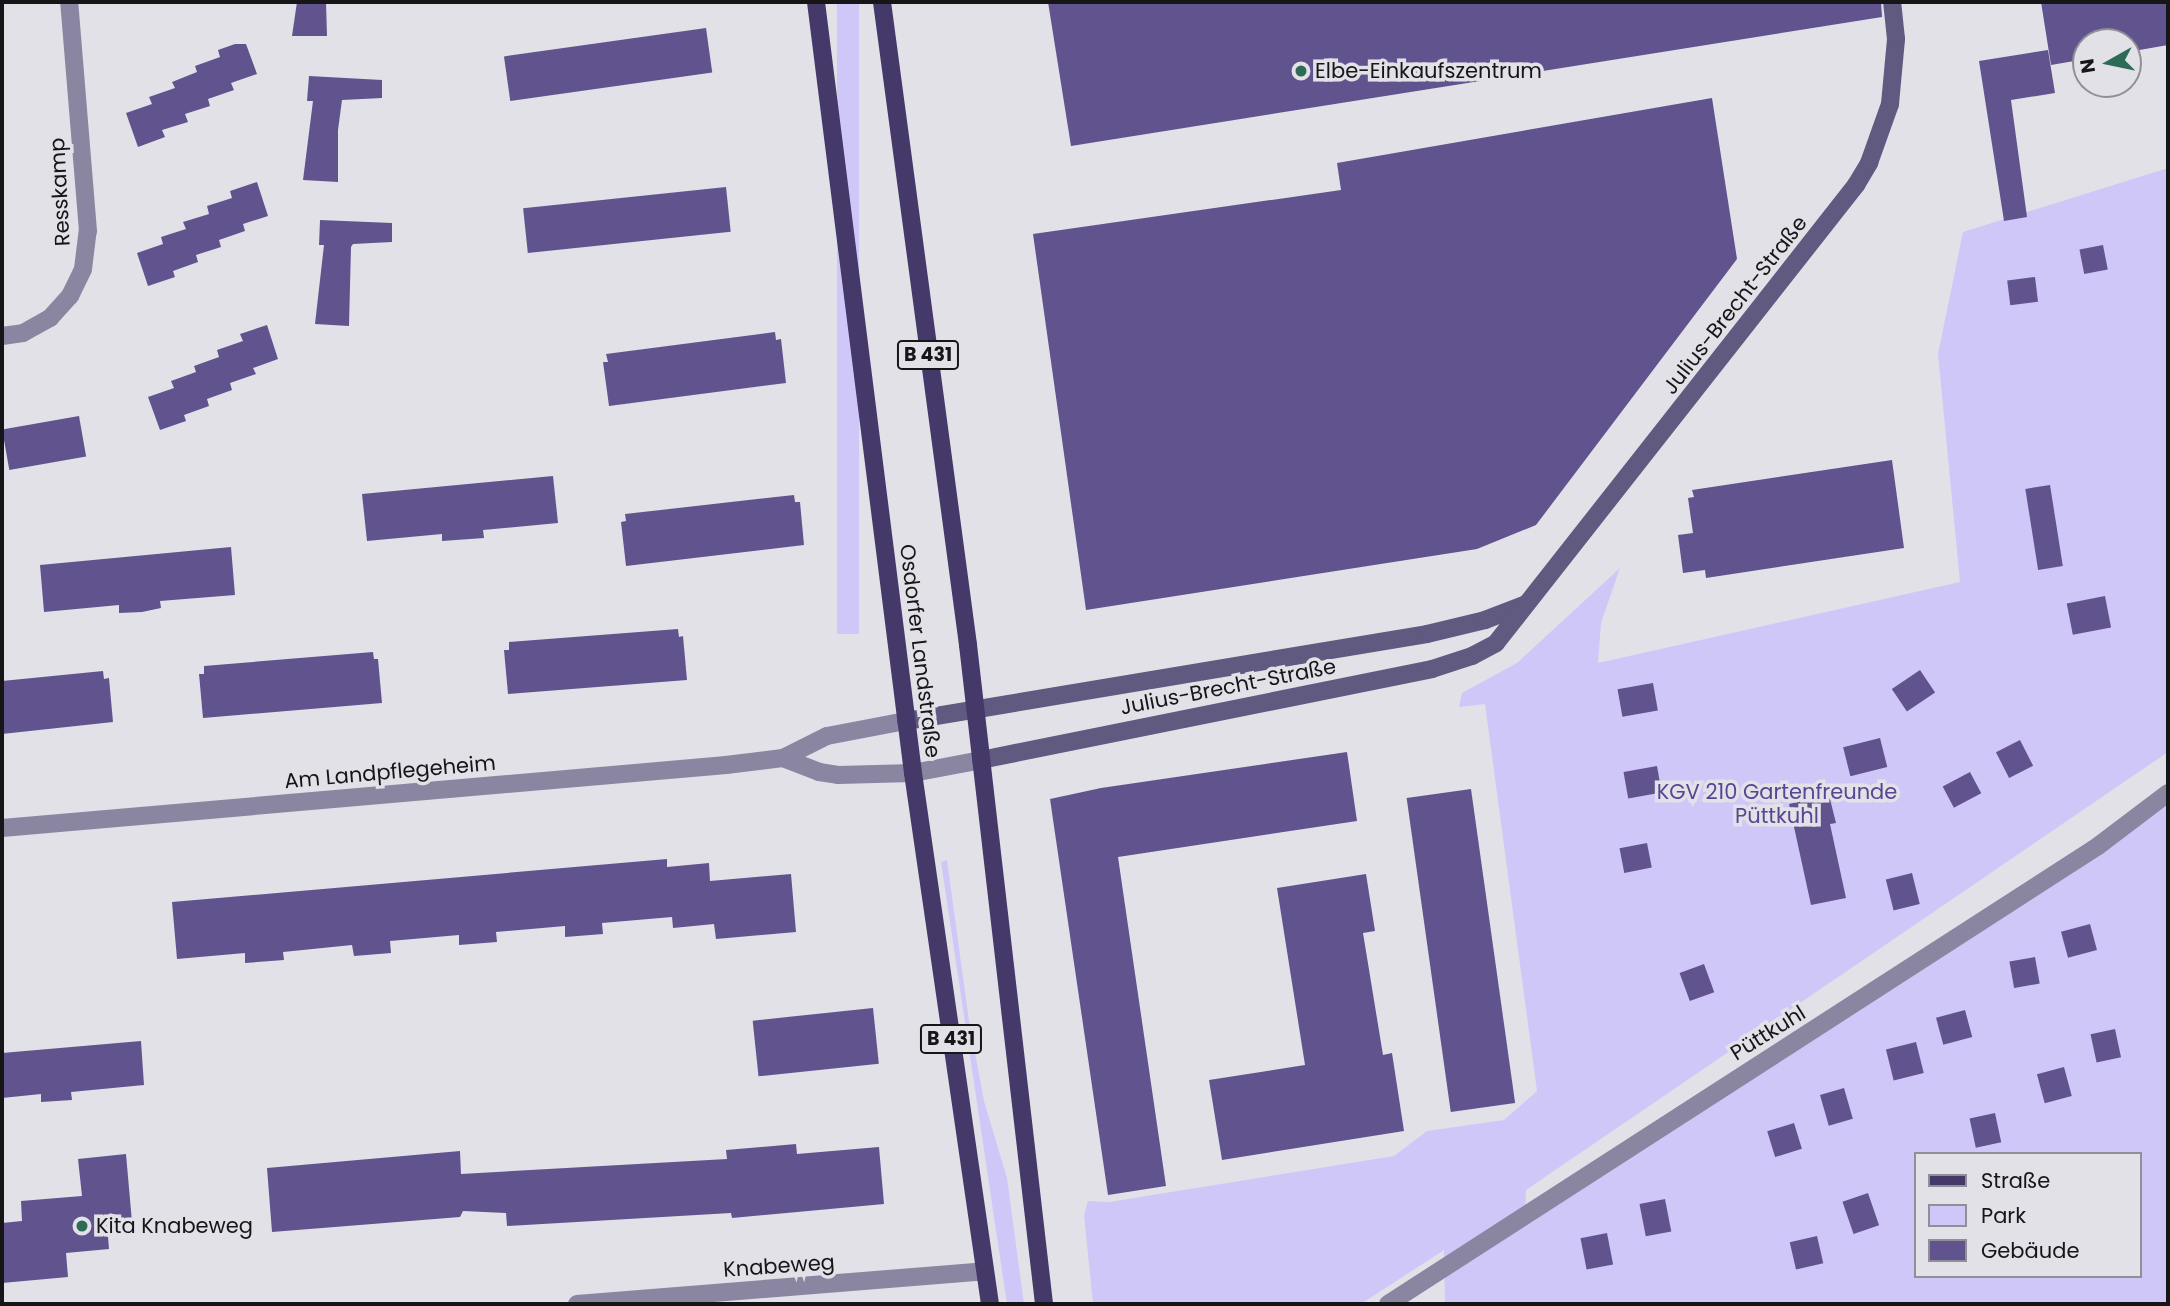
<!DOCTYPE html>
<meta charset="utf-8">
<style>
body{margin:0}
#map{position:relative;width:2170px;height:1306px;overflow:hidden;background:#e2e1e8;font-family:Poppins,sans-serif}
div>[style]{position:absolute}
.green>*{inset:0;background:#d0c7f9;transform-origin:0 0}
.building>*{inset:0;background:#61548e;transform-origin:0 0}
.street>*{height:18px;margin:-9px;padding:0 9px;transform-origin:9px;border-radius:9px;background:#8a85a1}
.secondary>*{height:18px;margin:-9px;padding:0 9px;transform-origin:9px;border-radius:9px;background:#605980}
.primary>*{height:18px;margin:-9px;padding:0 9px;transform-origin:9px;border-radius:9px;background:#443968}
.dots>*{width:19px;height:19px;translate:-50% -50%;box-sizing:border-box;border:4px solid #e2e1e8;border-radius:50%}
span{translate:-50% -50%;white-space:nowrap;text-align:center;line-height:1.15;-webkit-text-stroke:7px #e2e1e8;paint-order:stroke}
.shield-label span{padding:2px 5px;background:#e2e1e8;border:2px solid;border-radius:5px;-webkit-text-stroke-width:0}
.shield-label{font-size:19px;color:#161518;font-weight:700}
.poi-label{font-size:21px;color:#161518}
.left{translate:0 -50%;text-align:left}
.street-label{font-size:21px;color:#161518}
.park-label{font-size:21px;color:#594592}
.frame{position:absolute;inset:0;border:4px solid #161518;pointer-events:none}
.legend{position:absolute;left:1914px;top:1152px;width:228px;height:126px;box-sizing:border-box;background:#e2e1e8;border:2px solid #908f95;margin:0;padding:9px 12px;list-style:none;font-size:21px;color:#161518}
.legend li{display:flex;align-items:center;gap:14px;height:35px}
.legend b{width:35px;border:2px solid #908f95}
.north{position:absolute;left:2072px;top:28px;width:70px;height:70px;box-sizing:border-box;background:#e2e1e8;border:2px solid #908f95;border-radius:50%;rotate:261deg;font-size:19px;font-weight:700;line-height:28px;text-align:center;color:#161518}
.north::after{content:'';display:block;margin:auto;width:24px;height:32px;background:#2e6b56;clip-path:polygon(50% 0,100% 100%,50% 72%,0 100%)}
</style>
<div id="map">
<div class="green">
<i style="left:837px;top:2px;width:22px;height:632px"></i>
<i style="clip-path:polygon(evenodd,2168px 168px,2168px 752px,1526px 1190px,1525px 1216px,2168px 794px,2168px 1304px,1445px 1304px,1444px 1250px,1361px 1304px,1093px 1304px,1084px 1215px,1088px 1201px,1109px 1202px,1394px 1156px,1427px 1131px,1504px 1120px,1537px 1091px,1485px 704px,1459px 707px,1462px 693px,1517px 663px,1620px 568px,1601px 623px,1598px 663px,1960px 582px,1938px 354px,1963px 232px,2168px 168px,1916px 1154px,2140px 1154px,2140px 1276px,1916px 1276px,1916px 1154px)"></i>
<i style="clip-path:polygon(947px 860px,969px 1021px,984px 1101px,1007px 1178px,1024px 1304px,1007px 1304px,941px 862px)"></i>
</div>
<div class="building">
<i style="clip-path:polygon(297px 2px,326px 2px,327px 36px,292px 36px)"></i>
<i style="clip-path:polygon(1048px 2px,1881px 2px,1882px 17px,1071px 146px)"></i>
<i style="clip-path:polygon(2041px 2px,2168px 2px,2168px 45px,2128px 52px,2128px 42px,2086px 42px,2086px 59px,2051px 65px)"></i>
<i style="left:706px;top:28px;width:45px;height:204px;rotate:82deg"></i>
<i style="clip-path:polygon(235px 44px,246px 44px,257px 74px,231px 83px,234px 90px,208px 99px,210px 106px,185px 114px,188px 122px,162px 130px,165px 137px,138px 147px,126px 113px,152px 104px,149px 97px,175px 88px,172px 82px,197px 72px,195px 66px,220px 57px,218px 50px)"></i>
<i style="clip-path:polygon(2048px 50px,2055px 93px,2011px 100px,2027px 217px,2004px 221px,1979px 61px)"></i>
<i style="clip-path:polygon(309px 76px,382px 80px,382px 98px,342px 100px,338px 130px,338px 182px,303px 180px,313px 101px,307px 101px)"></i>
<i style="clip-path:polygon(1712px 98px,1737px 259px,1536px 525px,1477px 549px,1086px 610px,1033px 234px,1341px 190px,1337px 163px)"></i>
<i style="clip-path:polygon(257px 182px,268px 216px,243px 224px,245px 231px,219px 240px,221px 247px,196px 255px,198px 262px,173px 271px,175px 277px,148px 286px,137px 253px,163px 244px,161px 237px,186px 229px,183px 222px,209px 214px,207px 206px,232px 198px,230px 191px)"></i>
<i style="left:726px;top:187px;width:45px;height:204px;rotate:84deg"></i>
<i style="clip-path:polygon(320px 220px,392px 223px,392px 242px,353px 244px,351px 247px,349px 326px,315px 324px,324px 245px,319px 245px)"></i>
<i style="left:2103px;top:245px;width:25px;height:24px;rotate:79deg"></i>
<i style="left:2035px;top:277px;width:25px;height:28px;rotate:83deg"></i>
<i style="clip-path:polygon(267px 325px,278px 359px,253px 368px,256px 374px,230px 383px,232px 390px,207px 399px,209px 406px,184px 415px,186px 421px,160px 430px,148px 397px,174px 388px,171px 381px,196px 372px,194px 366px,219px 357px,217px 350px,243px 341px,240px 334px)"></i>
<i style="clip-path:polygon(775px 332px,776px 340px,781px 339px,786px 383px,609px 406px,603px 362px,608px 362px,606px 354px)"></i>
<i style="left:79px;top:416px;width:41px;height:78px;rotate:80deg"></i>
<i style="clip-path:polygon(1892px 460px,1904px 548px,1706px 578px,1705px 570px,1683px 573px,1678px 535px,1693px 533px,1688px 498px,1694px 497px,1692px 490px)"></i>
<i style="clip-path:polygon(553px 476px,558px 523px,483px 530px,484px 538px,442px 541px,442px 534px,367px 541px,362px 494px)"></i>
<i style="left:2050px;top:485px;width:82px;height:25px;rotate:81deg"></i>
<i style="clip-path:polygon(794px 495px,795px 502px,800px 502px,804px 545px,626px 566px,621px 522px,626px 521px,625px 514px)"></i>
<i style="clip-path:polygon(231px 547px,235px 595px,160px 601px,161px 608px,142px 612px,119px 613px,119px 605px,44px 612px,40px 565px)"></i>
<i style="left:2105px;top:596px;width:32px;height:39px;rotate:79deg"></i>
<i style="clip-path:polygon(678px 629px,679px 637px,683px 636px,687px 680px,508px 694px,504px 650px,509px 650px,509px 642px)"></i>
<i style="clip-path:polygon(373px 652px,374px 659px,378px 659px,382px 703px,203px 718px,199px 674px,204px 674px,204px 666px)"></i>
<i style="left:1920px;top:670px;width:27px;height:34px;rotate:56deg"></i>
<i style="clip-path:polygon(103px 671px,104px 679px,109px 678px,113px 722px,2px 734px,2px 681px)"></i>
<i style="left:1653px;top:683px;width:28px;height:36px;rotate:80deg"></i>
<i style="left:1880px;top:738px;width:30px;height:38px;rotate:76deg"></i>
<i style="left:2020px;top:740px;width:29px;height:27px;rotate:63deg"></i>
<i style="clip-path:polygon(1347px 752px,1357px 821px,1118px 857px,1166px 1186px,1108px 1195px,1050px 799px,1101px 788px)"></i>
<i style="left:1657px;top:766px;width:27px;height:34px;rotate:80deg"></i>
<i style="left:1970px;top:772px;width:24px;height:31px;rotate:62deg"></i>
<i style="left:1471px;top:789px;width:317px;height:65px;rotate:82deg"></i>
<i style="clip-path:polygon(1829px 795px,1836px 823px,1830px 824px,1846px 898px,1811px 905px,1789px 804px)"></i>
<i style="left:1647px;top:843px;width:25px;height:28px;rotate:79deg"></i>
<i style="clip-path:polygon(667px 859px,667px 867px,709px 863px,710px 881px,791px 874px,796px 932px,716px 939px,714px 924px,673px 928px,672px 917px,602px 923px,603px 934px,565px 937px,565px 926px,496px 932px,497px 942px,459px 945px,459px 935px,390px 941px,391px 953px,354px 956px,352px 945px,283px 952px,284px 960px,245px 963px,245px 953px,177px 959px,172px 902px)"></i>
<i style="left:1912px;top:873px;width:32px;height:27px;rotate:76deg"></i>
<i style="clip-path:polygon(1366px 874px,1375px 931px,1363px 933px,1383px 1055px,1392px 1053px,1404px 1131px,1222px 1160px,1209px 1080px,1305px 1065px,1277px 888px)"></i>
<i style="left:2090px;top:924px;width:27px;height:30px;rotate:75deg"></i>
<i style="left:2035px;top:957px;width:27px;height:26px;rotate:80deg"></i>
<i style="left:1704px;top:964px;width:30px;height:26px;rotate:70deg"></i>
<i style="left:873px;top:1008px;width:56px;height:121px;rotate:84deg"></i>
<i style="left:1965px;top:1010px;width:28px;height:30px;rotate:75deg"></i>
<i style="left:2115px;top:1029px;width:29px;height:25px;rotate:78deg"></i>
<i style="clip-path:polygon(141px 1041px,144px 1085px,71px 1092px,72px 1100px,41px 1102px,41px 1094px,2px 1098px,2px 1053px)"></i>
<i style="left:1916px;top:1042px;width:32px;height:31px;rotate:76deg"></i>
<i style="left:2064px;top:1067px;width:30px;height:28px;rotate:75deg"></i>
<i style="left:1844px;top:1088px;width:32px;height:25px;rotate:74deg"></i>
<i style="left:1995px;top:1113px;width:30px;height:26px;rotate:78deg"></i>
<i style="left:1794px;top:1123px;width:27px;height:28px;rotate:73deg"></i>
<i style="clip-path:polygon(796px 1144px,797px 1154px,879px 1147px,884px 1204px,732px 1218px,731px 1213px,507px 1226px,506px 1213px,463px 1211px,460px 1217px,272px 1232px,267px 1168px,460px 1151px,461px 1174px,727px 1159px,726px 1150px)"></i>
<i style="clip-path:polygon(126px 1154px,132px 1222px,107px 1224px,109px 1249px,66px 1253px,68px 1277px,2px 1283px,2px 1223px,22px 1221px,21px 1201px,82px 1196px,78px 1159px)"></i>
<i style="left:1868px;top:1193px;width:34px;height:27px;rotate:71deg"></i>
<i style="left:1665px;top:1199px;width:33px;height:26px;rotate:79deg"></i>
<i style="left:1607px;top:1233px;width:32px;height:27px;rotate:79deg"></i>
<i style="left:1817px;top:1236px;width:28px;height:28px;rotate:77deg"></i>
</div>
<div class="street">
<i style="left:2px;top:336px;width:21px;rotate:-8deg"></i>
<i style="left:23px;top:333px;width:31px;rotate:-29deg"></i>
<i style="left:50px;top:318px;width:30px;rotate:-48deg"></i>
<i style="left:70px;top:296px;width:30px;rotate:-64deg"></i>
<i style="left:83px;top:269px;width:38px;rotate:-83deg"></i>
<i style="left:88px;top:231px;width:230px;rotate:-94.7deg"></i>
<i style="left:783px;top:758px;width:39px;rotate:21deg"></i>
<i style="left:819px;top:772px;width:19px;rotate:9deg"></i>
<i style="left:838px;top:775px;width:75px;rotate:-1.5deg"></i>
<i style="left:913px;top:773px;width:69px;rotate:-10.8deg"></i>
<i style="left:2px;top:828px;width:727px;rotate:-4.97deg"></i>
<i style="left:726px;top:765px;width:57px;rotate:-7deg"></i>
<i style="left:783px;top:758px;width:49px;rotate:-26.6deg"></i>
<i style="left:827px;top:736px;width:80px;rotate:-10.8deg"></i>
<i style="left:577px;top:1304px;width:409px;rotate:-4.6deg"></i>
<i style="left:1388px;top:1304px;width:845px;rotate:-32.82deg"></i>
<i style="left:2098px;top:846px;width:88px;rotate:-37.1deg"></i>
</div>
<div class="secondary">
<i style="left:906px;top:721px;width:528px;rotate:-9.48deg"></i>
<i style="left:1427px;top:634px;width:60px;rotate:-13.6deg"></i>
<i style="left:1485px;top:620px;width:44px;rotate:-21.3deg"></i>
<i style="left:981px;top:760px;width:460px;rotate:-11.4deg"></i>
<i style="left:1432px;top:669px;width:42px;rotate:-18deg"></i>
<i style="left:1472px;top:656px;width:27px;rotate:-28deg"></i>
<i style="left:1496px;top:643px;width:583px;rotate:-51.83deg"></i>
<i style="left:1856px;top:185px;width:26px;rotate:-59deg"></i>
<i style="left:1869px;top:163px;width:63px;rotate:-70.4deg"></i>
<i style="left:1890px;top:104px;width:65px;rotate:-84.7deg"></i>
<i style="left:1896px;top:39px;width:37px;rotate:-96deg"></i>
</div>
<div class="primary">
<i style="left:816px;top:2px;width:777px;rotate:82.83deg"></i>
<i style="left:913px;top:773px;width:537px;rotate:81.75deg"></i>
<i style="left:882px;top:2px;width:649px;rotate:82.38deg"></i>
<i style="left:968px;top:645px;width:663px;rotate:83.42deg"></i>
</div>
<div class="dots">
<i style="left:1301px;top:71px;background:#2e6b56"></i>
<i style="left:82px;top:1226px;background:#2e6b56"></i>
</div>
<div class="shield-label">
<span style="left:928px;top:355px">B 431</span>
<span style="left:951px;top:1039px">B 431</span>
</div>
<div class="poi-label">
<span class="left" style="left:1315px;top:71px">Elbe-Einkaufszentrum</span>
<span class="left" style="left:96px;top:1226px">Kita Knabeweg</span>
</div>
<div class="street-label">
<span style="left:60px;top:192px;rotate:-93deg">Resskamp</span>
<span style="left:1735px;top:305px;rotate:-52deg">Julius-Brecht-Straße</span>
<span style="left:920px;top:651px;rotate:83deg">Osdorfer Landstraße</span>
<span style="left:1228px;top:687px;rotate:-11deg">Julius-Brecht-Straße</span>
<span style="left:390px;top:772px;rotate:-5deg">Am Landpflegeheim</span>
<span style="left:1768px;top:1033px;rotate:-32deg">Püttkuhl</span>
<span style="left:779px;top:1266px;rotate:-4deg">Knabeweg</span>
</div>
<div class="park-label">
<span style="left:1777px;top:804px">KGV 210 Gartenfreunde<br>Püttkuhl</span>
</div>
<div class="frame"></div>
<ul class="legend">
<li><b style="height:9px;background:#443968"></b>Straße</li>
<li><b style="height:19px;background:#d0c7f9"></b>Park</li>
<li><b style="height:19px;background:#61548e"></b>Gebäude</li>
</ul>
<div class="north">N</div>
</div>
